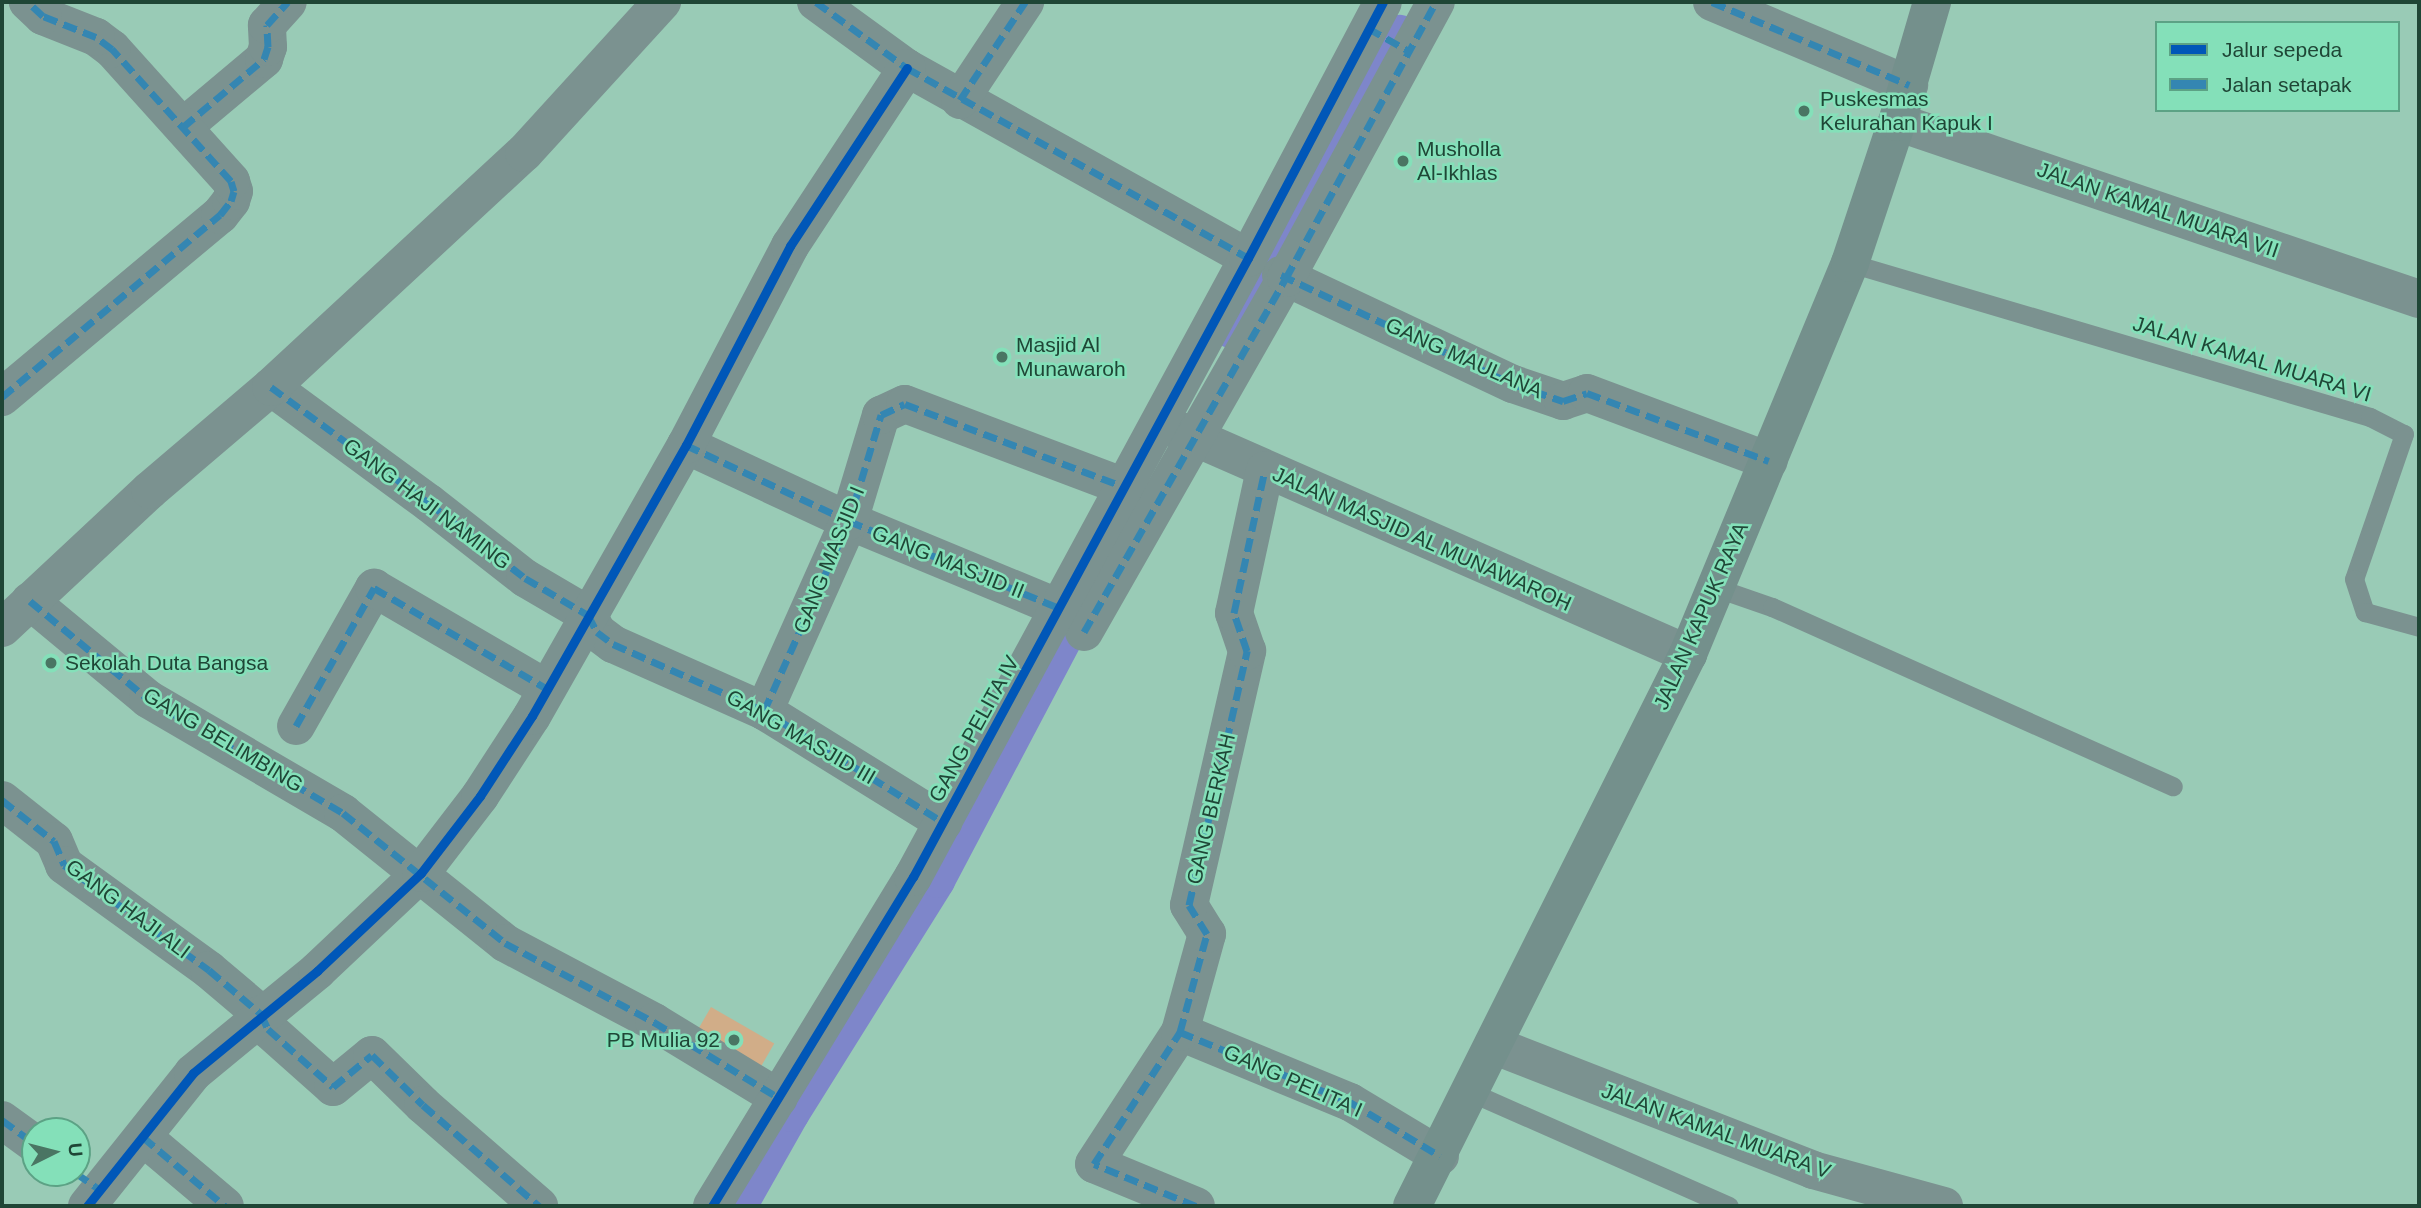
<!DOCTYPE html>
<style>
body{margin:0}
#map{position:relative;width:2421px;height:1208px;overflow:hidden;background:#99cbb6;font-family:Helvetica,sans-serif}
div>[style]{position:absolute}
.green>*{inset:0;background:#d1ad88;transform-origin:0 0}
.canal>*{height:35px;margin:-17.5px;padding:0 17.5px;transform-origin:17.5px;border-radius:17.5px;background:#7e86ca}
.service>*{height:19px;margin:-9.5px;padding:0 9.5px;transform-origin:9.5px;border-radius:9.5px;background:#7b9290}
.minor>*{height:38px;margin:-19px;padding:0 19px;transform-origin:19px;border-radius:19px;background:#7b9290}
.secondary>*{height:38px;margin:-19px;padding:0 19px;transform-origin:19px;border-radius:19px;background:#74908c}
.quiet>*{height:7px;margin-top:-3.5px;transform-origin:0;background:repeating-linear-gradient(90deg,#3486b2 0 14px,transparent 0 21px)}
.cycleway>*{height:9px;margin:-4.5px;padding:0 4.5px;transform-origin:4.5px;border-radius:4.5px;background:#0057b8}
.dots>*{width:19px;height:19px;translate:-50% -50%;box-sizing:border-box;border:4px solid #84e0b9;border-radius:50%}
span{translate:-50% -50%;white-space:nowrap;text-align:center;line-height:1.15;-webkit-text-stroke:5px #84e0b9;paint-order:stroke}
.poi-label{font-size:21px;color:#1f4636}
.left{translate:0 -50%;text-align:left}
.right{translate:-100% -50%;text-align:right}
.street-label{font-size:21px;color:#1f4636}
.frame{position:absolute;inset:0;border:4px solid #1f4636;pointer-events:none}
.legend{position:absolute;left:2155px;top:21px;width:245px;height:91px;box-sizing:border-box;background:#84e0b9;border:2px solid #5ca285;margin:0;padding:9px 12px;list-style:none;font-size:21px;color:#1f4636}
.legend li{display:flex;align-items:center;gap:14px;height:35px}
.legend b{width:35px;border:2px solid #5ca285}
.north{position:absolute;left:21px;top:1117px;width:70px;height:70px;box-sizing:border-box;background:#84e0b9;border:2px solid #5ca285;border-radius:50%;rotate:84deg;font-size:19px;font-weight:700;line-height:28px;text-align:center;color:#1f4636}
.north::after{content:'';display:block;margin:auto;width:24px;height:32px;background:#4a7563;clip-path:polygon(50% 0,100% 100%,50% 72%,0 100%)}
</style>
<div id="map">
<div class="green">
<i style="left:711px;top:1007px;width:73px;height:34px;rotate:30deg"></i>
</div>
<div class="canal">
<i style="left:1230px;top:330px;width:343px;rotate:-60.4deg"></i>
<i style="left:739px;top:1206px;width:106px;rotate:-60.5deg"></i>
<i style="left:791px;top:1114px;width:276px;rotate:-58deg"></i>
<i style="left:937px;top:880px;width:322px;rotate:-62.2deg"></i>
</div>
<div class="service">
<i style="left:1850px;top:263px;width:542px;rotate:16.5deg"></i>
<i style="left:2370px;top:417px;width:38px;rotate:27deg"></i>
<i style="left:2404px;top:434px;width:153px;rotate:109deg"></i>
<i style="left:2354px;top:579px;width:35px;rotate:72deg"></i>
<i style="left:2365px;top:612px;width:56px;rotate:15.5deg"></i>
<i style="left:1717px;top:588px;width:58px;rotate:19.1deg"></i>
<i style="left:1772px;top:607px;width:439px;rotate:24.1deg"></i>
<i style="left:1468px;top:1091px;width:285px;rotate:23.8deg"></i>
</div>
<div class="minor">
<i style="left:816px;top:2px;width:112px;rotate:36deg"></i>
<i style="left:907px;top:68px;width:390px;rotate:29.1deg"></i>
<i style="left:1712px;top:2px;width:214px;rotate:22.8deg"></i>
<i style="left:960px;top:100px;width:118px;rotate:-56.4deg"></i>
<i style="left:1897px;top:122px;width:551px;rotate:18.73deg"></i>
<i style="left:183px;top:127px;width:106px;rotate:-40deg"></i>
<i style="left:264px;top:59px;width:13px;rotate:-72deg"></i>
<i style="left:268px;top:47px;width:22px;rotate:-93deg"></i>
<i style="left:267px;top:25px;width:31px;rotate:-48deg"></i>
<i style="left:1281px;top:275px;width:256px;rotate:25.2deg"></i>
<i style="left:1513px;top:384px;width:53px;rotate:18.8deg"></i>
<i style="left:1563px;top:401px;width:25px;rotate:-18deg"></i>
<i style="left:1587px;top:393px;width:194px;rotate:20.5deg"></i>
<i style="left:271px;top:387px;width:196px;rotate:36.3deg"></i>
<i style="left:429px;top:503px;width:122px;rotate:38deg"></i>
<i style="left:525px;top:578px;width:73px;rotate:30.4deg"></i>
<i style="left:588px;top:615px;width:19px;rotate:62deg"></i>
<i style="left:597px;top:632px;width:20px;rotate:37deg"></i>
<i style="left:613px;top:644px;width:165px;rotate:23.9deg"></i>
<i style="left:764px;top:711px;width:211px;rotate:31.8deg"></i>
<i style="left:2px;top:397px;width:284px;rotate:-39.9deg"></i>
<i style="left:220px;top:215px;width:18px;rotate:-52deg"></i>
<i style="left:231px;top:201px;width:10px;rotate:-73deg"></i>
<i style="left:234px;top:191px;width:10px;rotate:-107deg"></i>
<i style="left:231px;top:181px;width:178px;rotate:-132deg"></i>
<i style="left:112px;top:49px;width:20px;rotate:-143deg"></i>
<i style="left:96px;top:37px;width:57px;rotate:-158.4deg"></i>
<i style="left:43px;top:16px;width:21px;rotate:-137deg"></i>
<i style="left:1171px;top:427px;width:565px;rotate:23.7deg"></i>
<i style="left:686px;top:445px;width:180px;rotate:25deg"></i>
<i style="left:849px;top:521px;width:225px;rotate:22.5deg"></i>
<i style="left:30px;top:601px;width:153px;rotate:39.7deg"></i>
<i style="left:148px;top:699px;width:226px;rotate:30.3deg"></i>
<i style="left:343px;top:813px;width:208px;rotate:38.7deg"></i>
<i style="left:505px;top:943px;width:169px;rotate:27.9deg"></i>
<i style="left:654px;top:1022px;width:146px;rotate:31.3deg"></i>
<i style="left:2px;top:628px;width:202px;rotate:-43deg"></i>
<i style="left:150px;top:490px;width:159px;rotate:-40.4deg"></i>
<i style="left:271px;top:387px;width:345px;rotate:-42.8deg"></i>
<i style="left:524px;top:153px;width:205px;rotate:-47.6deg"></i>
<i style="left:1084px;top:632px;width:408px;rotate:-60.3deg"></i>
<i style="left:1286px;top:278px;width:314px;rotate:-61.5deg"></i>
<i style="left:764px;top:711px;width:208px;rotate:-65.9deg"></i>
<i style="left:849px;top:521px;width:111px;rotate:-73.2deg"></i>
<i style="left:881px;top:415px;width:26px;rotate:-25deg"></i>
<i style="left:905px;top:404px;width:235px;rotate:20.7deg"></i>
<i style="left:296px;top:726px;width:159px;rotate:-60.5deg"></i>
<i style="left:374px;top:588px;width:199px;rotate:30.2deg"></i>
<i style="left:2px;top:800px;width:66px;rotate:38.3deg"></i>
<i style="left:54px;top:841px;width:26px;rotate:67deg"></i>
<i style="left:64px;top:865px;width:179px;rotate:35.9deg"></i>
<i style="left:209px;top:970px;width:68px;rotate:40.2deg"></i>
<i style="left:261px;top:1014px;width:17px;rotate:65deg"></i>
<i style="left:268px;top:1029px;width:87px;rotate:41.7deg"></i>
<i style="left:333px;top:1087px;width:50px;rotate:-39.4deg"></i>
<i style="left:372px;top:1055px;width:71px;rotate:44.4deg"></i>
<i style="left:423px;top:1105px;width:154px;rotate:41deg"></i>
<i style="left:1180px;top:1032px;width:184px;rotate:22.4deg"></i>
<i style="left:1350px;top:1102px;width:105px;rotate:31deg"></i>
<i style="left:1493px;top:1045px;width:344px;rotate:21.3deg"></i>
<i style="left:1813px;top:1170px;width:136px;rotate:15.4deg"></i>
<i style="left:2px;top:1120px;width:41px;rotate:36deg"></i>
<i style="left:143px;top:1137px;width:107px;rotate:40.1deg"></i>
<i style="left:87px;top:1206px;width:170px;rotate:-51.4deg"></i>
<i style="left:193px;top:1073px;width:161px;rotate:-39.4deg"></i>
<i style="left:317px;top:971px;width:143px;rotate:-43.3deg"></i>
<i style="left:421px;top:873px;width:97px;rotate:-52.5deg"></i>
<i style="left:480px;top:796px;width:95px;rotate:-57deg"></i>
<i style="left:532px;top:716px;width:312px;rotate:-60.4deg"></i>
<i style="left:686px;top:445px;width:225px;rotate:-62.4deg"></i>
<i style="left:790px;top:246px;width:213px;rotate:-56.7deg"></i>
<i style="left:712px;top:1206px;width:386px;rotate:-58.6deg"></i>
<i style="left:913px;top:877px;width:704px;rotate:-61.58deg"></i>
<i style="left:1248px;top:258px;width:289px;rotate:-62.2deg"></i>
<i style="left:1196px;top:1206px;width:110px;rotate:-157.6deg"></i>
<i style="left:1094px;top:1164px;width:158px;rotate:-56.9deg"></i>
<i style="left:1180px;top:1032px;width:102px;rotate:-74.6deg"></i>
<i style="left:1207px;top:934px;width:34px;rotate:-122deg"></i>
<i style="left:1189px;top:905px;width:261px;rotate:-77.1deg"></i>
<i style="left:1247px;top:651px;width:40px;rotate:-108.9deg"></i>
<i style="left:1234px;top:613px;width:146px;rotate:-77.8deg"></i>
</div>
<div class="secondary">
<i style="left:1412px;top:1206px;width:617px;rotate:-63.43deg"></i>
<i style="left:1688px;top:654px;width:423px;rotate:-67.5deg"></i>
<i style="left:1850px;top:263px;width:149px;rotate:-71.6deg"></i>
<i style="left:1897px;top:122px;width:125px;rotate:-73.7deg"></i>
</div>
<div class="quiet">
<i style="left:816px;top:2px;width:112px;rotate:36deg"></i>
<i style="left:907px;top:68px;width:390px;rotate:29.1deg"></i>
<i style="left:1248px;top:258px;width:4px;rotate:117deg"></i>
<i style="left:1712px;top:2px;width:214px;rotate:22.8deg"></i>
<i style="left:1368px;top:28px;width:47px;rotate:29.3deg"></i>
<i style="left:960px;top:100px;width:118px;rotate:-56.4deg"></i>
<i style="left:183px;top:127px;width:106px;rotate:-40deg"></i>
<i style="left:264px;top:59px;width:13px;rotate:-72deg"></i>
<i style="left:268px;top:47px;width:22px;rotate:-93deg"></i>
<i style="left:267px;top:25px;width:31px;rotate:-48deg"></i>
<i style="left:1281px;top:275px;width:256px;rotate:25.2deg"></i>
<i style="left:1513px;top:384px;width:53px;rotate:18.8deg"></i>
<i style="left:1563px;top:401px;width:25px;rotate:-18deg"></i>
<i style="left:1587px;top:393px;width:194px;rotate:20.5deg"></i>
<i style="left:271px;top:387px;width:196px;rotate:36.3deg"></i>
<i style="left:429px;top:503px;width:122px;rotate:38deg"></i>
<i style="left:525px;top:578px;width:73px;rotate:30.4deg"></i>
<i style="left:588px;top:615px;width:19px;rotate:62deg"></i>
<i style="left:597px;top:632px;width:20px;rotate:37deg"></i>
<i style="left:613px;top:644px;width:165px;rotate:23.9deg"></i>
<i style="left:764px;top:711px;width:211px;rotate:31.8deg"></i>
<i style="left:2px;top:397px;width:284px;rotate:-39.9deg"></i>
<i style="left:220px;top:215px;width:18px;rotate:-52deg"></i>
<i style="left:231px;top:201px;width:10px;rotate:-73deg"></i>
<i style="left:234px;top:191px;width:10px;rotate:-107deg"></i>
<i style="left:231px;top:181px;width:178px;rotate:-132deg"></i>
<i style="left:112px;top:49px;width:20px;rotate:-143deg"></i>
<i style="left:96px;top:37px;width:57px;rotate:-158.4deg"></i>
<i style="left:43px;top:16px;width:21px;rotate:-137deg"></i>
<i style="left:686px;top:445px;width:180px;rotate:25deg"></i>
<i style="left:849px;top:521px;width:225px;rotate:22.5deg"></i>
<i style="left:30px;top:601px;width:153px;rotate:39.7deg"></i>
<i style="left:148px;top:699px;width:226px;rotate:30.3deg"></i>
<i style="left:343px;top:813px;width:208px;rotate:38.7deg"></i>
<i style="left:505px;top:943px;width:169px;rotate:27.9deg"></i>
<i style="left:654px;top:1022px;width:146px;rotate:31.3deg"></i>
<i style="left:1084px;top:632px;width:408px;rotate:-60.3deg"></i>
<i style="left:1286px;top:278px;width:314px;rotate:-61.5deg"></i>
<i style="left:764px;top:711px;width:208px;rotate:-65.9deg"></i>
<i style="left:849px;top:521px;width:111px;rotate:-73.2deg"></i>
<i style="left:881px;top:415px;width:26px;rotate:-25deg"></i>
<i style="left:905px;top:404px;width:235px;rotate:20.7deg"></i>
<i style="left:296px;top:726px;width:159px;rotate:-60.5deg"></i>
<i style="left:374px;top:588px;width:199px;rotate:30.2deg"></i>
<i style="left:2px;top:800px;width:66px;rotate:38.3deg"></i>
<i style="left:54px;top:841px;width:26px;rotate:67deg"></i>
<i style="left:64px;top:865px;width:179px;rotate:35.9deg"></i>
<i style="left:209px;top:970px;width:68px;rotate:40.2deg"></i>
<i style="left:261px;top:1014px;width:17px;rotate:65deg"></i>
<i style="left:268px;top:1029px;width:87px;rotate:41.7deg"></i>
<i style="left:333px;top:1087px;width:50px;rotate:-39.4deg"></i>
<i style="left:372px;top:1055px;width:71px;rotate:44.4deg"></i>
<i style="left:423px;top:1105px;width:154px;rotate:41deg"></i>
<i style="left:1180px;top:1032px;width:184px;rotate:22.4deg"></i>
<i style="left:1350px;top:1102px;width:105px;rotate:31deg"></i>
<i style="left:2px;top:1120px;width:41px;rotate:36deg"></i>
<i style="left:143px;top:1137px;width:107px;rotate:40.1deg"></i>
<i style="left:76px;top:1173px;width:29px;rotate:35deg"></i>
<i style="left:1196px;top:1206px;width:110px;rotate:-157.6deg"></i>
<i style="left:1094px;top:1164px;width:158px;rotate:-56.9deg"></i>
<i style="left:1180px;top:1032px;width:102px;rotate:-74.6deg"></i>
<i style="left:1207px;top:934px;width:34px;rotate:-122deg"></i>
<i style="left:1189px;top:905px;width:261px;rotate:-77.1deg"></i>
<i style="left:1247px;top:651px;width:40px;rotate:-108.9deg"></i>
<i style="left:1234px;top:613px;width:146px;rotate:-77.8deg"></i>
</div>
<div class="cycleway">
<i style="left:87px;top:1206px;width:170px;rotate:-51.4deg"></i>
<i style="left:193px;top:1073px;width:161px;rotate:-39.4deg"></i>
<i style="left:317px;top:971px;width:143px;rotate:-43.3deg"></i>
<i style="left:421px;top:873px;width:97px;rotate:-52.5deg"></i>
<i style="left:480px;top:796px;width:95px;rotate:-57deg"></i>
<i style="left:532px;top:716px;width:312px;rotate:-60.4deg"></i>
<i style="left:686px;top:445px;width:225px;rotate:-62.4deg"></i>
<i style="left:790px;top:246px;width:213px;rotate:-56.7deg"></i>
<i style="left:712px;top:1206px;width:386px;rotate:-58.6deg"></i>
<i style="left:913px;top:877px;width:704px;rotate:-61.58deg"></i>
<i style="left:1248px;top:258px;width:289px;rotate:-62.2deg"></i>
</div>
<div class="dots">
<i style="left:1804px;top:111px;background:#4a7563"></i>
<i style="left:1403px;top:161px;background:#4a7563"></i>
<i style="left:1002px;top:357px;background:#4a7563"></i>
<i style="left:51px;top:663px;background:#4a7563"></i>
<i style="left:734px;top:1040px;background:#4a7563"></i>
</div>
<div class="poi-label">
<span class="left" style="left:1820px;top:111px">Puskesmas<br>Kelurahan Kapuk I</span>
<span class="left" style="left:1417px;top:161px">Musholla<br>Al-Ikhlas</span>
<span class="left" style="left:1016px;top:357px">Masjid Al<br>Munawaroh</span>
<span class="left" style="left:65px;top:663px">Sekolah Duta Bangsa</span>
<span class="right" style="left:720px;top:1040px">PB Mulia 92</span>
</div>
<div class="street-label">
<span style="left:2158px;top:210px;rotate:19deg">JALAN KAMAL MUARA VII</span>
<span style="left:1464px;top:358px;rotate:24deg">GANG MAULANA</span>
<span style="left:2252px;top:359px;rotate:17deg">JALAN KAMAL MUARA VI</span>
<span style="left:427px;top:504px;rotate:37deg">GANG HAJI NAMING</span>
<span style="left:1422px;top:539px;rotate:24deg">JALAN MASJID AL MUNAWAROH</span>
<span style="left:829px;top:560px;rotate:-68deg">GANG MASJID I</span>
<span style="left:948px;top:562px;rotate:22deg">GANG MASJID II</span>
<span style="left:1701px;top:616px;rotate:-66deg">JALAN KAPUK RAYA</span>
<span style="left:974px;top:729px;rotate:-61deg">GANG PELITA IV</span>
<span style="left:801px;top:737px;rotate:30deg">GANG MASJID III</span>
<span style="left:223px;top:740px;rotate:31deg">GANG BELIMBING</span>
<span style="left:1211px;top:809px;rotate:-77deg">GANG BERKAH</span>
<span style="left:128px;top:909px;rotate:37deg">GANG HAJI ALI</span>
<span style="left:1293px;top:1081px;rotate:24deg">GANG PELITA I</span>
<span style="left:1716px;top:1131px;rotate:20deg">JALAN KAMAL MUARA V</span>
</div>
<div class="frame"></div>
<ul class="legend">
<li><b style="height:9px;background:#0057b8"></b>Jalur sepeda</li>
<li><b style="height:9px;background:#3486b2"></b>Jalan setapak</li>
</ul>
<div class="north">U</div>
</div>
